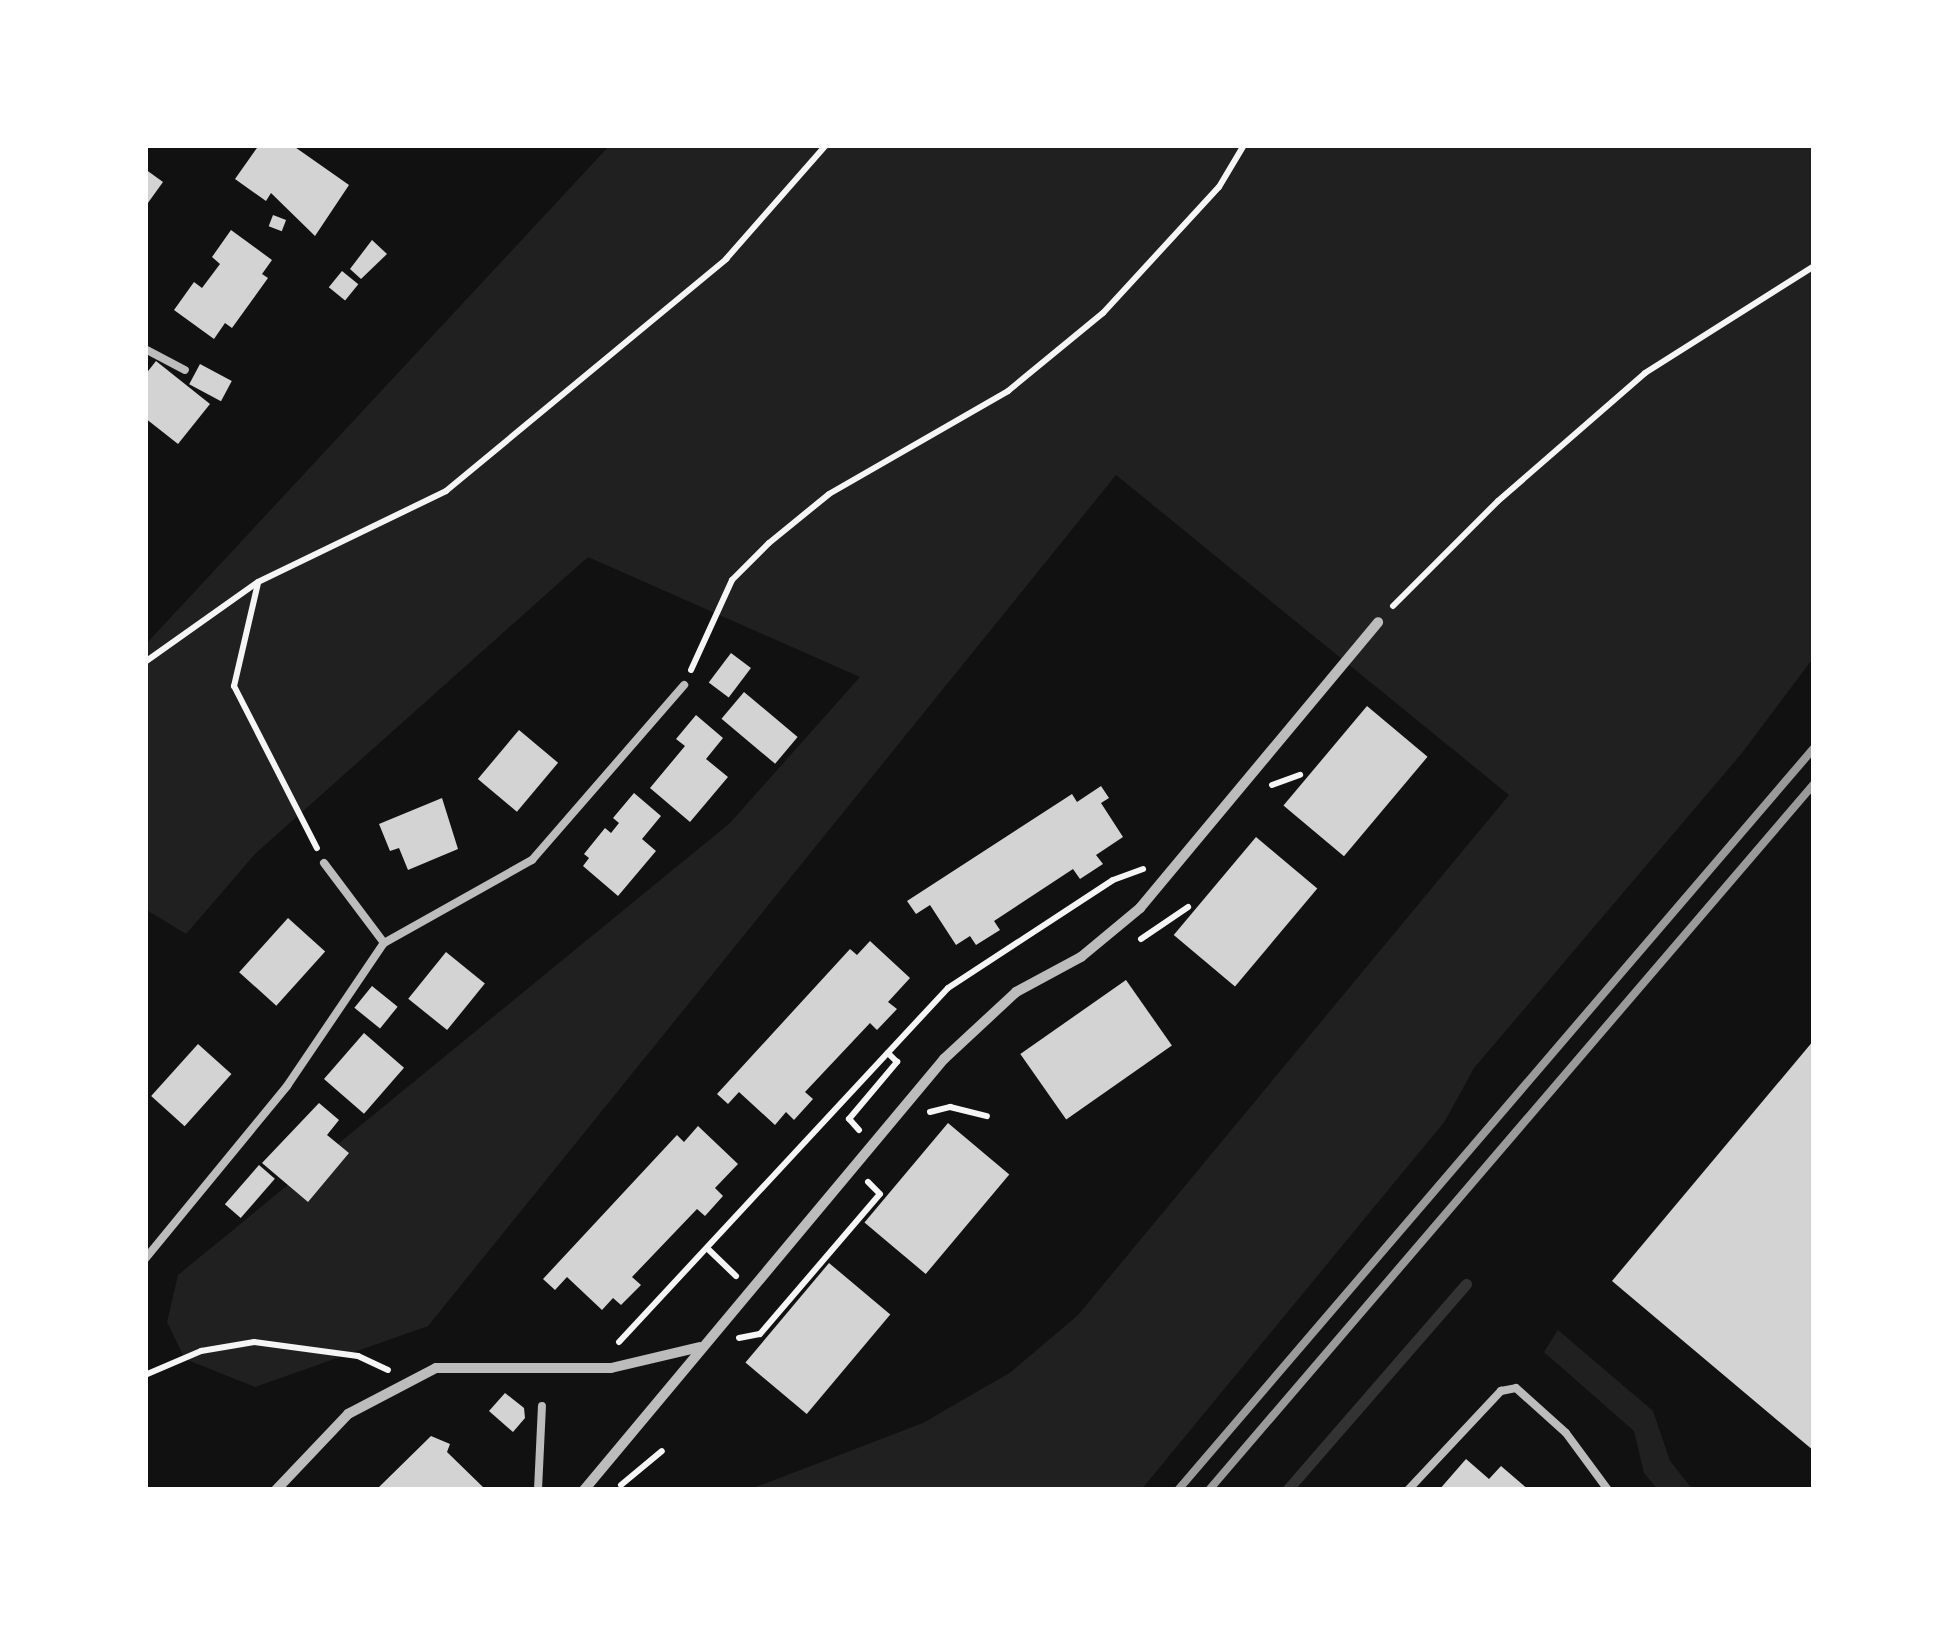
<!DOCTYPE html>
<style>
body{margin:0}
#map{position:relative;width:1959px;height:1635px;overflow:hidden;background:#111;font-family:Literata,serif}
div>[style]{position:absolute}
.green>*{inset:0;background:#202020}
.stream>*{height:11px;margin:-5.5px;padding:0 5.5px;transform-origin:5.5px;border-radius:5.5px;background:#333}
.building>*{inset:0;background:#d3d3d3;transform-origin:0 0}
.path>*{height:6px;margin:-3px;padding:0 3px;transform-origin:3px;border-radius:3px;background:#f5f5f5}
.service>*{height:8px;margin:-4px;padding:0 4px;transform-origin:4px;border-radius:4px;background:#bcbcbc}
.minor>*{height:10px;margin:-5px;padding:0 5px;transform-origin:5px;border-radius:5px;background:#bcbcbc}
.rail>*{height:8px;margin:-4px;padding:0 4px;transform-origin:4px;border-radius:4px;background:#9a9a9a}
span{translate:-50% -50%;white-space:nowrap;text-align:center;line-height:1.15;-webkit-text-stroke:8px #fff;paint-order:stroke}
.frame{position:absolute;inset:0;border:148px solid #fff;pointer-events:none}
</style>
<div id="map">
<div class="green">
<i style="clip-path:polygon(610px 145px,1814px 145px,1814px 657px,1742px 753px,1474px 1068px,1445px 1121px,1141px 1490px,748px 1490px,923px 1423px,1011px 1372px,1078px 1315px,1509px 795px,1116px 475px,428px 1326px,255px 1387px,185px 1359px,167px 1322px,178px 1275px,730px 823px,860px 677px,588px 557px,255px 854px,186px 934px,145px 909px,145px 645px)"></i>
<i style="clip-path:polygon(1558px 1330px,1653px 1411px,1670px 1461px,1693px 1490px,1658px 1490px,1644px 1473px,1634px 1431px,1544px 1352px)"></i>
</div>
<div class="stream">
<i style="left:1287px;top:1490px;width:273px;rotate:-49deg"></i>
</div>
<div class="building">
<i style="clip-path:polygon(259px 145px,292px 145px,349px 185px,315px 236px,271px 193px,266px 201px,235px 179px)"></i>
<i style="clip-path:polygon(145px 169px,163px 182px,145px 207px)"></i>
<i style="left:273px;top:215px;width:14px;height:12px;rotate:21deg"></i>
<i style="clip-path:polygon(231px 230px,272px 260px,262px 274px,268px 278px,232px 328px,225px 323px,214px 339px,174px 310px,194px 282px,202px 288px,220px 264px,212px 257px)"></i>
<i style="clip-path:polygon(372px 240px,387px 254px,361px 279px,350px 269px)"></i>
<i style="left:342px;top:271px;width:21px;height:21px;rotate:39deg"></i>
<i style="clip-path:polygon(156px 361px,210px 404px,178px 444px,145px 418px,145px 375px)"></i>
<i style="left:200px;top:364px;width:36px;height:23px;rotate:28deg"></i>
<i style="left:731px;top:653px;width:25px;height:37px;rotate:37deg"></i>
<i style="left:744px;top:692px;width:70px;height:35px;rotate:40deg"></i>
<i style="left:1367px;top:706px;width:79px;height:130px;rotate:40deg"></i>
<i style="clip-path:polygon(696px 715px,723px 738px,706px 759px,728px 777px,690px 822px,650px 788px,685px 746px,676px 739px)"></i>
<i style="left:519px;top:730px;width:51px;height:64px;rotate:40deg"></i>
<i style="clip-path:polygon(1101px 786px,1109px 798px,1101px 803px,1123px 837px,1096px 855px,1103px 864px,1080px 879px,1073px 869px,994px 921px,1000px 930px,976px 945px,970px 936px,956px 945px,930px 905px,916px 914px,907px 901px,1072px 794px,1077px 802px)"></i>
<i style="clip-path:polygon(634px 793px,661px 816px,642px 839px,656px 851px,618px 896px,583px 866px,589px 858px,584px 854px,605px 828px,611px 833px,619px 823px,613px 818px)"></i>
<i style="clip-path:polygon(442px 798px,458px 849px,408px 870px,399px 848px,390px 851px,379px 824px)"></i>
<i style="left:1256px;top:837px;width:80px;height:128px;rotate:40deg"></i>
<i style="left:288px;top:918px;width:50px;height:73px;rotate:42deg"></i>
<i style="clip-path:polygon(870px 941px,910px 978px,888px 1002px,897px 1009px,877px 1030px,870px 1023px,805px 1092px,813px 1099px,794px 1120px,786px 1112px,775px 1125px,739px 1092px,728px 1104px,717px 1094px,850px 949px,857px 955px)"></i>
<i style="left:446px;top:952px;width:50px;height:60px;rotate:39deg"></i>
<i style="left:1126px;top:980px;width:80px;height:129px;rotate:55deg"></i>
<i style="left:372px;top:986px;width:33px;height:28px;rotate:39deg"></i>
<i style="left:364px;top:1033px;width:53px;height:61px;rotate:41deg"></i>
<i style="clip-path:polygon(1814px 1040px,1814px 1451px,1612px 1281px)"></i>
<i style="left:198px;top:1044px;width:45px;height:70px;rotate:42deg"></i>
<i style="clip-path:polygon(319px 1103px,339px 1120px,327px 1135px,349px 1153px,308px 1202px,262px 1163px)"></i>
<i style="left:948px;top:1123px;width:80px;height:130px;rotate:40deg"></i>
<i style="clip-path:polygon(698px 1126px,738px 1164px,715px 1188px,723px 1196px,705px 1216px,697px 1209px,632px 1277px,641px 1285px,621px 1305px,613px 1298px,602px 1310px,567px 1277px,555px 1290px,543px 1279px,677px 1135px,684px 1142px)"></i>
<i style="left:259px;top:1165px;width:21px;height:52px;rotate:41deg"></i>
<i style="left:829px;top:1263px;width:80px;height:130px;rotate:40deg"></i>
<i style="clip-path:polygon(505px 1393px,524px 1408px,525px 1418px,513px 1432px,489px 1411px)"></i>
<i style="clip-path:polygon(431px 1436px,450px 1444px,447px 1452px,486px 1490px,376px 1490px)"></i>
<i style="clip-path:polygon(1466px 1459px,1489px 1479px,1501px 1466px,1529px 1490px,1439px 1490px)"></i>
</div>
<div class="path">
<i style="left:258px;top:583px;width:106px;rotate:103.1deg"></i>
<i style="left:234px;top:686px;width:182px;rotate:62.9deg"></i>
<i style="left:1393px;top:606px;width:148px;rotate:-45deg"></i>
<i style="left:1498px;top:501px;width:195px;rotate:-41deg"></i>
<i style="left:1645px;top:373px;width:200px;rotate:-32.3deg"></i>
<i style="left:145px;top:662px;width:138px;rotate:-35.3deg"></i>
<i style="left:258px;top:582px;width:209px;rotate:-25.8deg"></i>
<i style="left:446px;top:491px;width:364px;rotate:-39.6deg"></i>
<i style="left:726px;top:259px;width:152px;rotate:-48.7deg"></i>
<i style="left:691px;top:670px;width:99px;rotate:-65.5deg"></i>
<i style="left:732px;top:580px;width:52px;rotate:-45deg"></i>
<i style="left:769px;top:543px;width:77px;rotate:-39.2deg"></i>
<i style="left:829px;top:494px;width:207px;rotate:-29.9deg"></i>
<i style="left:1008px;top:391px;width:123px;rotate:-39.4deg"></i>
<i style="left:1103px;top:313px;width:171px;rotate:-47.4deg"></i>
<i style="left:1219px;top:187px;width:49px;rotate:-59.2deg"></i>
<i style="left:1272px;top:785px;width:30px;rotate:-20deg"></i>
<i style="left:1141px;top:939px;width:57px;rotate:-34.2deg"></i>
<i style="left:930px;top:1112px;width:21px;rotate:-14deg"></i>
<i style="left:950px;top:1107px;width:38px;rotate:14deg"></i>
<i style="left:859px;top:1130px;width:15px;rotate:-132deg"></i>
<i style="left:849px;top:1119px;width:75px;rotate:-49.9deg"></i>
<i style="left:897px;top:1062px;width:13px;rotate:-135deg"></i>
<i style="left:708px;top:1249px;width:39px;rotate:44deg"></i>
<i style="left:739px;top:1338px;width:21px;rotate:-11deg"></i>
<i style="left:760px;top:1334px;width:184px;rotate:-49.4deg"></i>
<i style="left:880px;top:1194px;width:17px;rotate:-135deg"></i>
<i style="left:619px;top:1342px;width:483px;rotate:-47.1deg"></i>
<i style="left:948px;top:988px;width:197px;rotate:-33.2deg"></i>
<i style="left:1113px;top:880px;width:32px;rotate:-20deg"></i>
<i style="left:145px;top:1375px;width:61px;rotate:-23.2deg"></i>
<i style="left:201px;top:1351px;width:54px;rotate:-9.6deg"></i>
<i style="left:254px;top:1342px;width:105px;rotate:7.7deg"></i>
<i style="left:358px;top:1356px;width:33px;rotate:25deg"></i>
<i style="left:621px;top:1485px;width:53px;rotate:-39.7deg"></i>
</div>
<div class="service">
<i style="left:145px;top:349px;width:45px;rotate:27.7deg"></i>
<i style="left:324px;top:863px;width:100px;rotate:53.1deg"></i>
<i style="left:145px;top:1259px;width:224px;rotate:-50.6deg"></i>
<i style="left:287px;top:1086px;width:173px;rotate:-55.9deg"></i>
<i style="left:384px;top:943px;width:170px;rotate:-29.3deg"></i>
<i style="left:532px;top:860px;width:232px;rotate:-49deg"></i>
<i style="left:538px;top:1490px;width:84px;rotate:-87.3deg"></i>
<i style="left:1408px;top:1490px;width:136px;rotate:-46.8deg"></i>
<i style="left:1501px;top:1391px;width:15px;rotate:-11deg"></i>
<i style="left:1516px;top:1388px;width:67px;rotate:42deg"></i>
<i style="left:1566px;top:1433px;width:71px;rotate:53.6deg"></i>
</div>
<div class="minor">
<i style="left:276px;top:1490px;width:105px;rotate:-46.5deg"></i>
<i style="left:348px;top:1414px;width:99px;rotate:-27.6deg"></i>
<i style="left:436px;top:1368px;width:175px"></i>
<i style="left:611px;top:1368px;width:91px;rotate:-13.3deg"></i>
<i style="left:584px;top:1490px;width:562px;rotate:-50.13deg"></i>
<i style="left:944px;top:1059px;width:98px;rotate:-42.9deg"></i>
<i style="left:1016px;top:992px;width:74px;rotate:-28.3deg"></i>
<i style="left:1081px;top:957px;width:77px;rotate:-39.7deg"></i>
<i style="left:1140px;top:908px;width:372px;rotate:-50.2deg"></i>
</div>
<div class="rail">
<i style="left:1178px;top:1490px;width:977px;rotate:-49.4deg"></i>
<i style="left:1209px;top:1490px;width:930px;rotate:-49.41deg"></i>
</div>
<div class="frame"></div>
</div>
